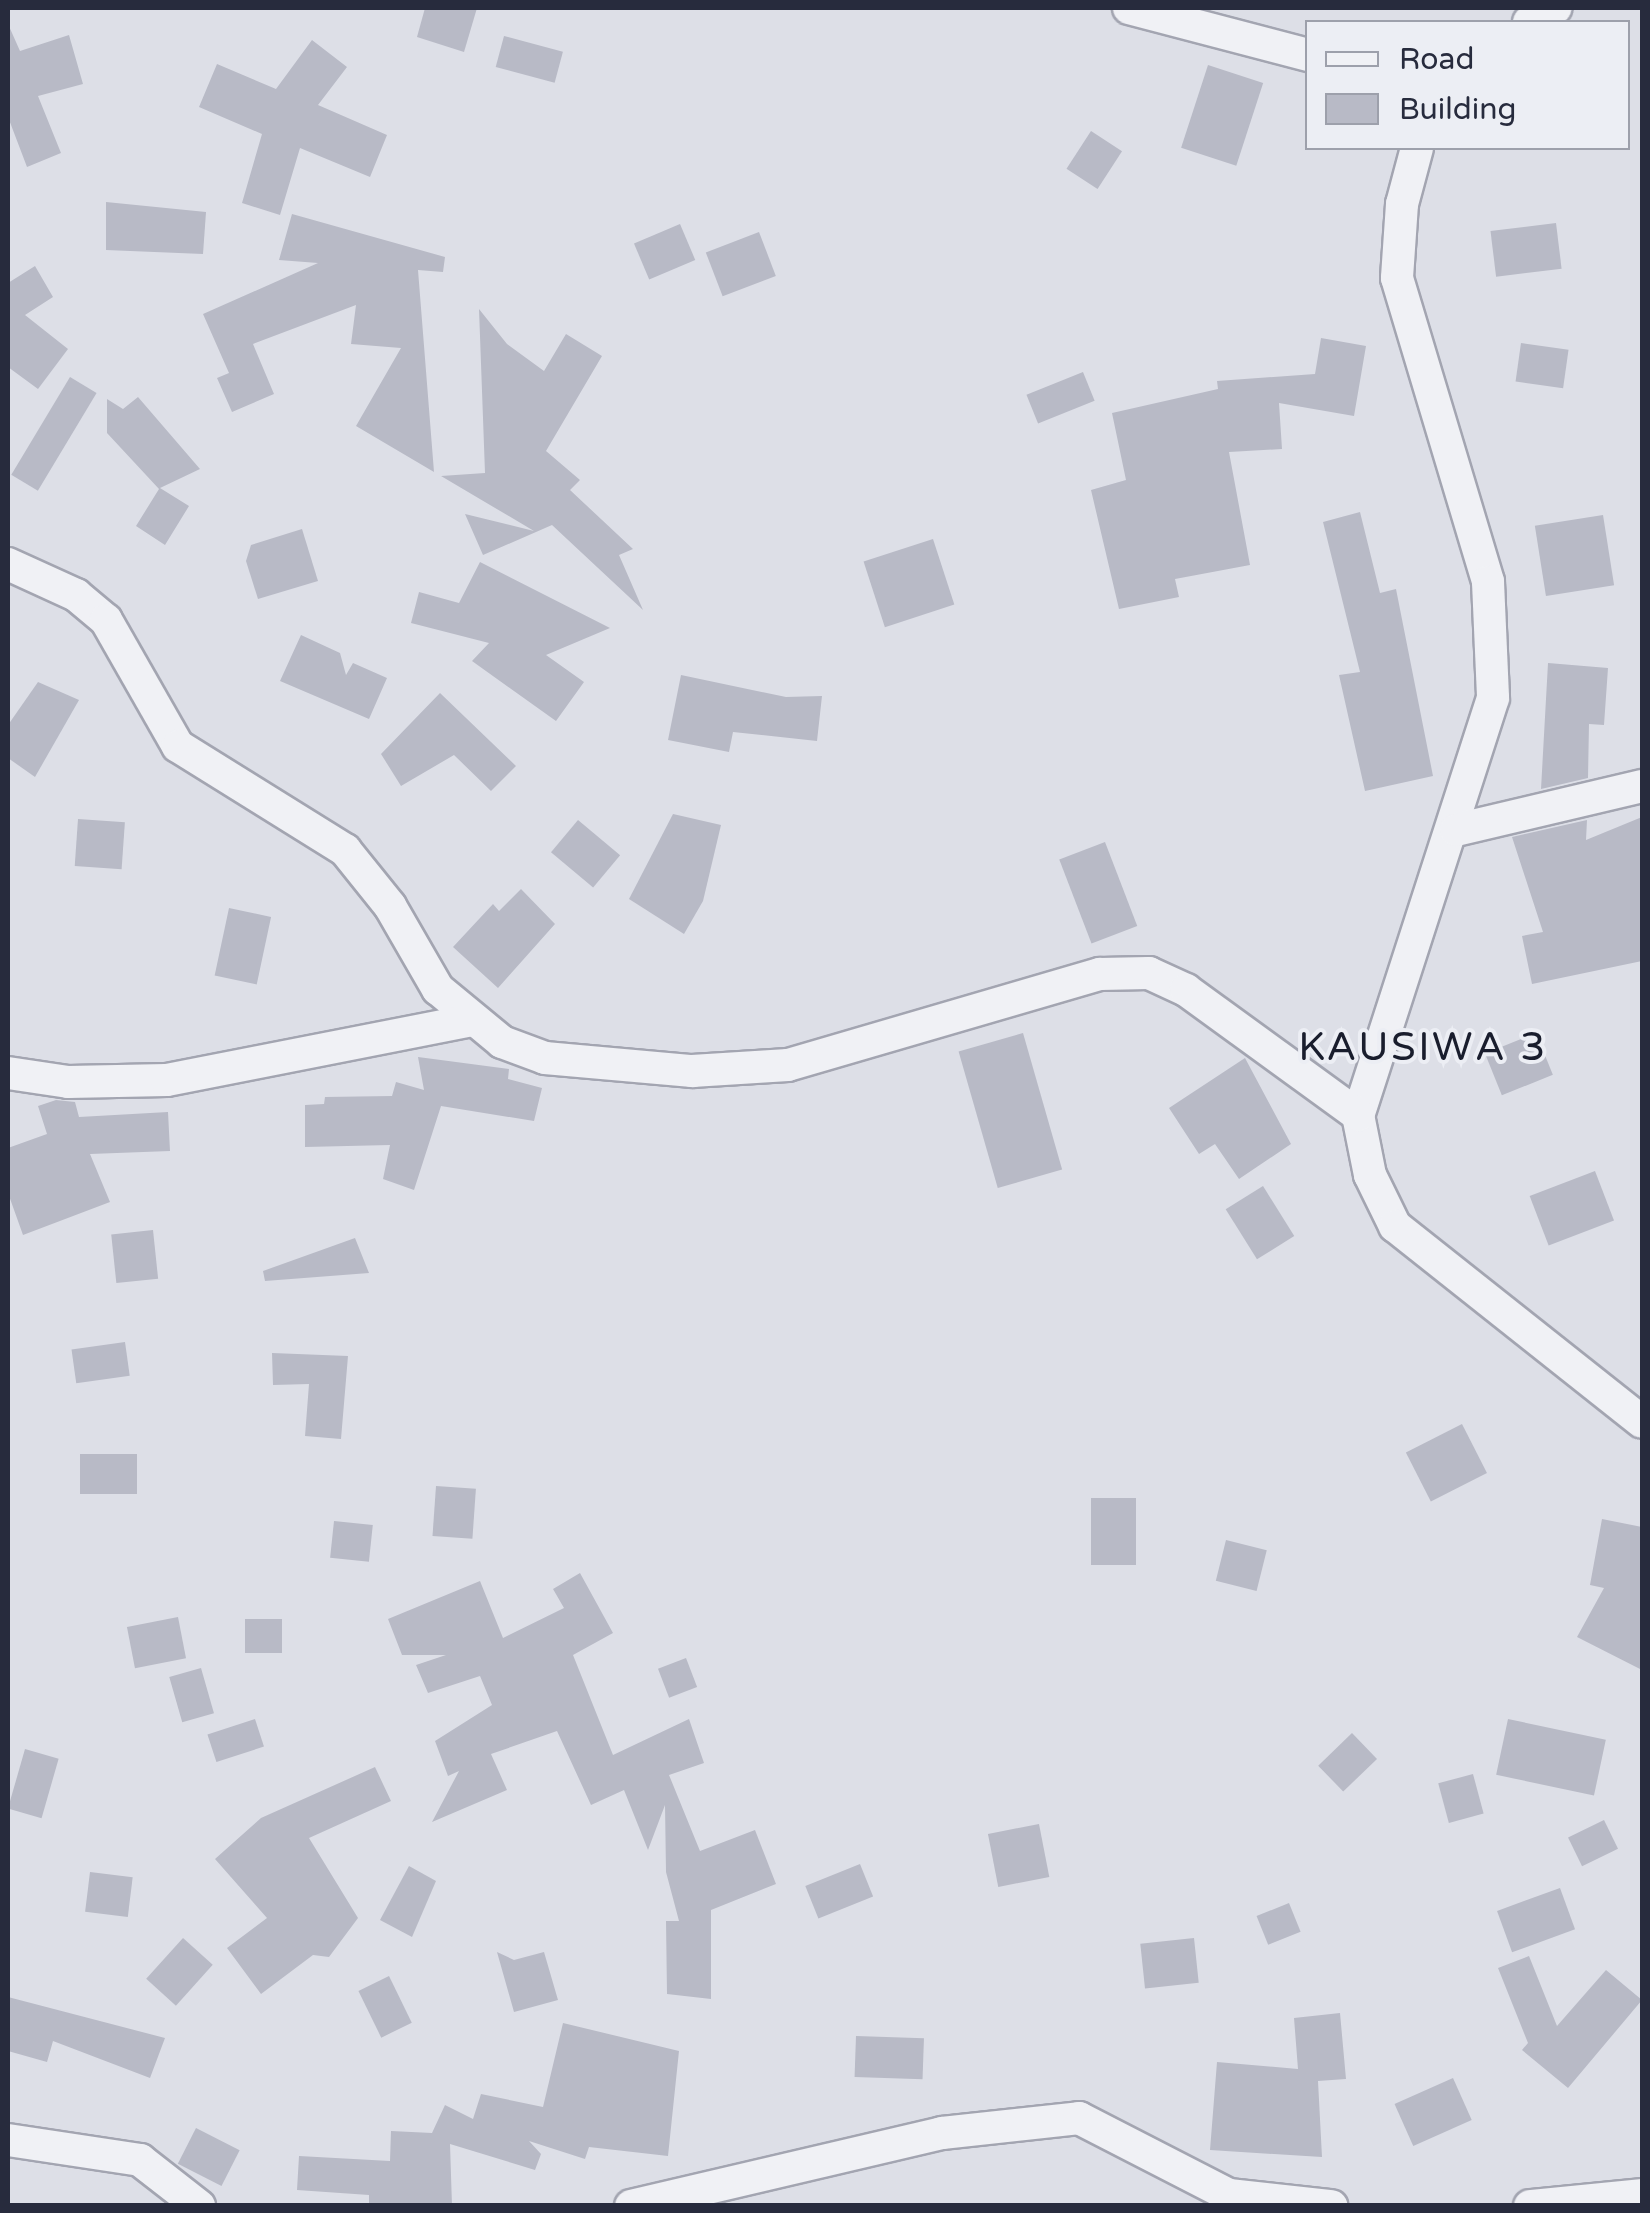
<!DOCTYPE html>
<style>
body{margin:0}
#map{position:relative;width:1650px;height:2213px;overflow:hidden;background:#dddfe7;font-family:"Varela Round",sans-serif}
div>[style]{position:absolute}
.building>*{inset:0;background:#b8bac6;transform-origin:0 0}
.roads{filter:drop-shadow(2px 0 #a3a5b1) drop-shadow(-2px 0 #a3a5b1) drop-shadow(0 2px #a3a5b1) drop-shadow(0 -2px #a3a5b1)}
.minor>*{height:32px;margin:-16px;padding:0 16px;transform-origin:16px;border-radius:16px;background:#f0f1f5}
span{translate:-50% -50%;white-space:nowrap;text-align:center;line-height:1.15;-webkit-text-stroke:8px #eceef4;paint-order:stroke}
.quarter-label{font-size:40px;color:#191d2d;letter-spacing:2.5px}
.frame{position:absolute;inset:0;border:10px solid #272b3d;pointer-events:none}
.legend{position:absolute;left:1305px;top:20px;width:325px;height:130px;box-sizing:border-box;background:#eceef4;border:2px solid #9da0ab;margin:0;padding:12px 18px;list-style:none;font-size:30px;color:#272b3d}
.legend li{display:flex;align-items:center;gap:20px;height:50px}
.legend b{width:50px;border:2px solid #9da0ab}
</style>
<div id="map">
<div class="building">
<i style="clip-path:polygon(425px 8px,477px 8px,464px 52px,417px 37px)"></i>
<i style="clip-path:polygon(8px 24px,20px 51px,69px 35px,83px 84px,38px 96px,61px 153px,27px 167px,8px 117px)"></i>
<i style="left:504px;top:36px;width:61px;height:32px;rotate:15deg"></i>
<i style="clip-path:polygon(312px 40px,347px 67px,318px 105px,387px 135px,370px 177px,300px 148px,280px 215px,242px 203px,262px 134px,199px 107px,217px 64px,276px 89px)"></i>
<i style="left:1208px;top:65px;width:58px;height:87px;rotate:18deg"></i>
<i style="left:1091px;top:131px;width:37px;height:45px;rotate:33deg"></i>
<i style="clip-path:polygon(106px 202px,206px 212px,203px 254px,106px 250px)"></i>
<i style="clip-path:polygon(292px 214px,445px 257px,443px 272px,418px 270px,434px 472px,356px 426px,401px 348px,351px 344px,356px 305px,253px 344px,274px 394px,232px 412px,217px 378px,229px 373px,203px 314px,318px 263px,279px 260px)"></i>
<i style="left:1556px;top:223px;width:46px;height:66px;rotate:83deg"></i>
<i style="left:680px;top:224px;width:39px;height:50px;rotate:67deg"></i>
<i style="left:759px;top:232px;width:47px;height:57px;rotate:69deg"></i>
<i style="clip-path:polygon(35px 266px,53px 297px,25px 315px,68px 349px,38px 389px,8px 367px,8px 283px)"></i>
<i style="clip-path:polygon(479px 309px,507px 344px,544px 371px,566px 334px,602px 356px,546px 451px,580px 480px,570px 490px,633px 549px,619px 555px,643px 610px,552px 525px,483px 555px,465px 514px,534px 531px,441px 476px,485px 473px)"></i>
<i style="clip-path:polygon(1321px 338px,1366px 346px,1354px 416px,1279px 403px,1282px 449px,1229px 452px,1250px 565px,1175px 579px,1179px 597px,1119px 609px,1091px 490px,1126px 480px,1112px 413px,1218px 389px,1217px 381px,1315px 374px)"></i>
<i style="left:1521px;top:343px;width:48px;height:39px;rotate:8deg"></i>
<i style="left:1083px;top:372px;width:31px;height:61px;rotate:68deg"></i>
<i style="left:70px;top:377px;width:31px;height:114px;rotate:31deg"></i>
<i style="clip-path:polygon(138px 397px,200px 469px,160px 488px,189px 506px,165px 545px,136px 526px,159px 489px,107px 433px,107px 399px,123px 409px)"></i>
<i style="clip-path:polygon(1360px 512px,1380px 593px,1396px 589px,1433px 776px,1365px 791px,1339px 675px,1360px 672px,1323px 522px)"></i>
<i style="left:1603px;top:515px;width:71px;height:69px;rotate:81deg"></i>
<i style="clip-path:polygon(302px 529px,318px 581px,258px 599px,246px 561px,251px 545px)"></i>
<i style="left:933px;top:539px;width:69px;height:73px;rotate:72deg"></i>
<i style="clip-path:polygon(480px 562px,610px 628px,546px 655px,584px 682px,556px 721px,472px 661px,489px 643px,411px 623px,419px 592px,459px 603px)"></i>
<i style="clip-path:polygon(301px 635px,340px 653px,346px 675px,353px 663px,387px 678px,369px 719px,280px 681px)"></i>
<i style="clip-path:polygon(1548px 663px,1608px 668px,1604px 725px,1589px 724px,1588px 778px,1541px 789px)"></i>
<i style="clip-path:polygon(681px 675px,786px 697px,822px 696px,817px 741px,733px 732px,729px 752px,668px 740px)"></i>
<i style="clip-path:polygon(38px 682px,79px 700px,35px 777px,8px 758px,8px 725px)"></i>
<i style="clip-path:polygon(440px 693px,516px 766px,491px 791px,454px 755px,401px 786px,381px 754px)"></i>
<i style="clip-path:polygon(673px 814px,721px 825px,703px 901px,684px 934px,629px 899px)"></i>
<i style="clip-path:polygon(1642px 817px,1642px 961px,1532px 984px,1522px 936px,1543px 932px,1512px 837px,1587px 820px,1586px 840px)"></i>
<i style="left:78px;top:819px;width:47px;height:47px;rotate:4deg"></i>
<i style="left:578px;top:820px;width:55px;height:42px;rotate:40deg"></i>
<i style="left:1105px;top:842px;width:90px;height:49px;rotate:69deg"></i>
<i style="clip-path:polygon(521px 889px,555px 924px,498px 988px,453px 947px,493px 904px,499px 911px)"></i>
<i style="left:229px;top:908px;width:43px;height:69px;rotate:12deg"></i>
<i style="left:1023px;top:1033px;width:142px;height:67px;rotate:74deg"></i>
<i style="left:1536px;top:1033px;width:45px;height:55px;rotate:68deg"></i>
<i style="clip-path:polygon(418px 1057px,509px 1069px,508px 1079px,542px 1088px,534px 1121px,441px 1106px,414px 1190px,383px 1179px,390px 1145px,305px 1147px,305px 1105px,324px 1104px,325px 1097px,392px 1096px,396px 1082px,424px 1090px)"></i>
<i style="clip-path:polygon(1245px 1058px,1291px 1144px,1239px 1179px,1215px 1144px,1199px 1154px,1169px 1108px)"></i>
<i style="clip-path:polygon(56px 1100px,75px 1102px,79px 1117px,168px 1112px,170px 1151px,90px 1154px,110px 1202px,23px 1235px,8px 1193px,8px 1148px,47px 1134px,38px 1106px)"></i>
<i style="left:1595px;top:1171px;width:53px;height:70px;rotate:69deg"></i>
<i style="left:1263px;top:1186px;width:59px;height:44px;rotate:58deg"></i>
<i style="left:153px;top:1230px;width:49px;height:42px;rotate:84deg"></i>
<i style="clip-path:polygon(355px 1238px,369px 1273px,265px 1281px,263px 1271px)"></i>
<i style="left:125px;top:1342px;width:34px;height:54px;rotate:82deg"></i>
<i style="clip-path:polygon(272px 1353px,348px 1356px,341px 1439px,305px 1436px,309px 1384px,273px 1385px)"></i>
<i style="left:1462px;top:1424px;width:55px;height:63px;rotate:63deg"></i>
<i style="left:80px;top:1454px;width:57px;height:40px"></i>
<i style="left:436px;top:1486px;width:40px;height:50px;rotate:4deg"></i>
<i style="left:1091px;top:1498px;width:45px;height:67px"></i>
<i style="clip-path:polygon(1602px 1519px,1642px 1527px,1642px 1670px,1577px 1637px,1604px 1588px,1590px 1585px)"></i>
<i style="left:334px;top:1521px;width:39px;height:37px;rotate:6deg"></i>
<i style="left:1226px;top:1540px;width:42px;height:42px;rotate:14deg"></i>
<i style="clip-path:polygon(580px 1573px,613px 1633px,573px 1655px,613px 1755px,689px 1719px,704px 1763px,669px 1775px,700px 1851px,755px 1830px,776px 1884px,711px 1910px,711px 1999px,667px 1994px,666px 1921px,679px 1921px,666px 1872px,665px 1805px,648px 1850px,624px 1790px,591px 1805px,557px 1731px,491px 1754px,507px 1790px,432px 1822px,459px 1771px,448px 1776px,435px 1741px,492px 1705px,480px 1676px,428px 1693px,416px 1665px,446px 1655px,402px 1655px,388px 1619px,480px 1581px,503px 1638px,564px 1608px,553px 1589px)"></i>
<i style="left:178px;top:1617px;width:42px;height:52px;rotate:79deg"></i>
<i style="left:245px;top:1619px;width:37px;height:34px"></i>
<i style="left:686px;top:1658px;width:31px;height:30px;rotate:69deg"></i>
<i style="left:201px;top:1668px;width:47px;height:33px;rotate:74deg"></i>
<i style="left:255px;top:1719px;width:29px;height:50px;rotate:72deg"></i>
<i style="left:1508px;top:1719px;width:100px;height:57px;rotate:12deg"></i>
<i style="left:1352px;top:1733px;width:36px;height:47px;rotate:46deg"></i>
<i style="left:25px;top:1749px;width:35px;height:62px;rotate:16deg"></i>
<i style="clip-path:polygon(375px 1767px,391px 1801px,309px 1838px,358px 1918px,329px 1957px,313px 1955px,261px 1994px,227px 1948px,267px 1918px,215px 1859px,261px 1818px)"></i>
<i style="left:1473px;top:1774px;width:41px;height:36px;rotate:75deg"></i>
<i style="left:1604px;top:1820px;width:32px;height:40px;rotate:64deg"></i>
<i style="left:1039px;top:1824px;width:54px;height:52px;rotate:79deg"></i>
<i style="left:860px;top:1864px;width:35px;height:59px;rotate:68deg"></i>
<i style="clip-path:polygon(409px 1866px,436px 1881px,412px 1937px,380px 1920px)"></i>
<i style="left:90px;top:1872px;width:43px;height:40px;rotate:7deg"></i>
<i style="left:1560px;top:1888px;width:44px;height:67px;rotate:70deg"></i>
<i style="left:1289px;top:1903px;width:31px;height:35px;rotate:68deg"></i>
<i style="left:183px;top:1938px;width:40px;height:55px;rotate:42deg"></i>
<i style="left:1194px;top:1938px;width:45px;height:54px;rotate:84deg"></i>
<i style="clip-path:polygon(497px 1952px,514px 1960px,544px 1952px,558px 2000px,514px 2012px)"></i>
<i style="clip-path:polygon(1529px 1956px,1557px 2026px,1606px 1970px,1642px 2000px,1568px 2088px,1522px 2050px,1528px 2043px,1498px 1968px)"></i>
<i style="left:389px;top:1976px;width:52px;height:34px;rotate:64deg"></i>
<i style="clip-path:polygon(8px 1997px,165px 2038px,150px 2078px,53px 2041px,47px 2062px,8px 2051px)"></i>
<i style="clip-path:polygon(1340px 2013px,1346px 2079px,1318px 2081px,1322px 2157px,1210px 2150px,1217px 2062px,1298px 2069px,1294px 2018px)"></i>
<i style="clip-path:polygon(563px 2023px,679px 2051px,668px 2156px,589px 2147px,585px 2159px,529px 2141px,541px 2154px,535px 2170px,450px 2144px,452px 2206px,369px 2204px,369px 2195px,297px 2190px,299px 2156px,390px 2161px,391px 2131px,432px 2133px,445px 2105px,473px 2119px,481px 2094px,543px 2107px)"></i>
<i style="left:856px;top:2036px;width:68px;height:41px;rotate:2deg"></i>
<i style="left:1453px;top:2078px;width:46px;height:64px;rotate:66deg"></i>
<i style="left:196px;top:2128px;width:49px;height:40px;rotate:27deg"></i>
</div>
<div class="roads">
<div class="minor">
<i style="left:1129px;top:8px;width:185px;rotate:14.7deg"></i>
<i style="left:1529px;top:22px;width:30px;rotate:-28deg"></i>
<i style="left:1417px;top:148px;width:58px;rotate:105deg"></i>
<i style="left:1402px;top:204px;width:74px;rotate:93.9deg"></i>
<i style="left:1397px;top:278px;width:317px;rotate:73.3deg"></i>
<i style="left:1488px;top:582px;width:116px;rotate:87.5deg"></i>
<i style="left:1493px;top:698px;width:438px;rotate:107.9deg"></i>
<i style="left:1358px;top:1115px;width:61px;rotate:78.7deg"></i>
<i style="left:1370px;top:1175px;width:57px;rotate:63.9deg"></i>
<i style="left:1395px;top:1226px;width:315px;rotate:38.4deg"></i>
<i style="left:8px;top:564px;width:75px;rotate:24.5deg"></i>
<i style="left:76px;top:595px;width:39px;rotate:40deg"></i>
<i style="left:106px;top:620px;width:145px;rotate:60.3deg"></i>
<i style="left:178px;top:746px;width:197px;rotate:31.9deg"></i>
<i style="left:345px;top:850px;width:72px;rotate:51.2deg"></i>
<i style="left:390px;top:906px;width:96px;rotate:60deg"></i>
<i style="left:438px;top:989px;width:83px;rotate:39.6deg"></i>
<i style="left:502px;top:1042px;width:46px;rotate:20.4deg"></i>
<i style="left:545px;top:1058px;width:148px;rotate:5.1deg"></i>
<i style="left:692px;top:1071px;width:96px;rotate:-3.6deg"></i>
<i style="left:788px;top:1065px;width:325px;rotate:-16.3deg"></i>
<i style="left:1100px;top:974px;width:49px;rotate:-1.2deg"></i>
<i style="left:1149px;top:973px;width:41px;rotate:24.7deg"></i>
<i style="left:1186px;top:990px;width:213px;rotate:36deg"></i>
<i style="left:1456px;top:830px;width:191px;rotate:-13.3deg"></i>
<i style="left:8px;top:1073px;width:61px;rotate:8.5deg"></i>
<i style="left:68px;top:1082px;width:99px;rotate:-1.2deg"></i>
<i style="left:167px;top:1080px;width:307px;rotate:-11.1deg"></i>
<i style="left:8px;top:2140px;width:134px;rotate:8.6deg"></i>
<i style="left:140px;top:2160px;width:75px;rotate:37.9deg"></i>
<i style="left:631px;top:2206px;width:319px;rotate:-13.2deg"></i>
<i style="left:942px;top:2133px;width:138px;rotate:-6.2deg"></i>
<i style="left:1079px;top:2118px;width:169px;rotate:27.2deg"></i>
<i style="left:1229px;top:2195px;width:103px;rotate:6.2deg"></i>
<i style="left:1530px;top:2206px;width:113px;rotate:-5.6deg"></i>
</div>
</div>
<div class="quarter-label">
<span style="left:1423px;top:1047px">KAUSIWA 3</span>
</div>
<div class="frame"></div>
<ul class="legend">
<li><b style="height:12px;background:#f0f1f5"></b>Road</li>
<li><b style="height:28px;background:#b8bac6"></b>Building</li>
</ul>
</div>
